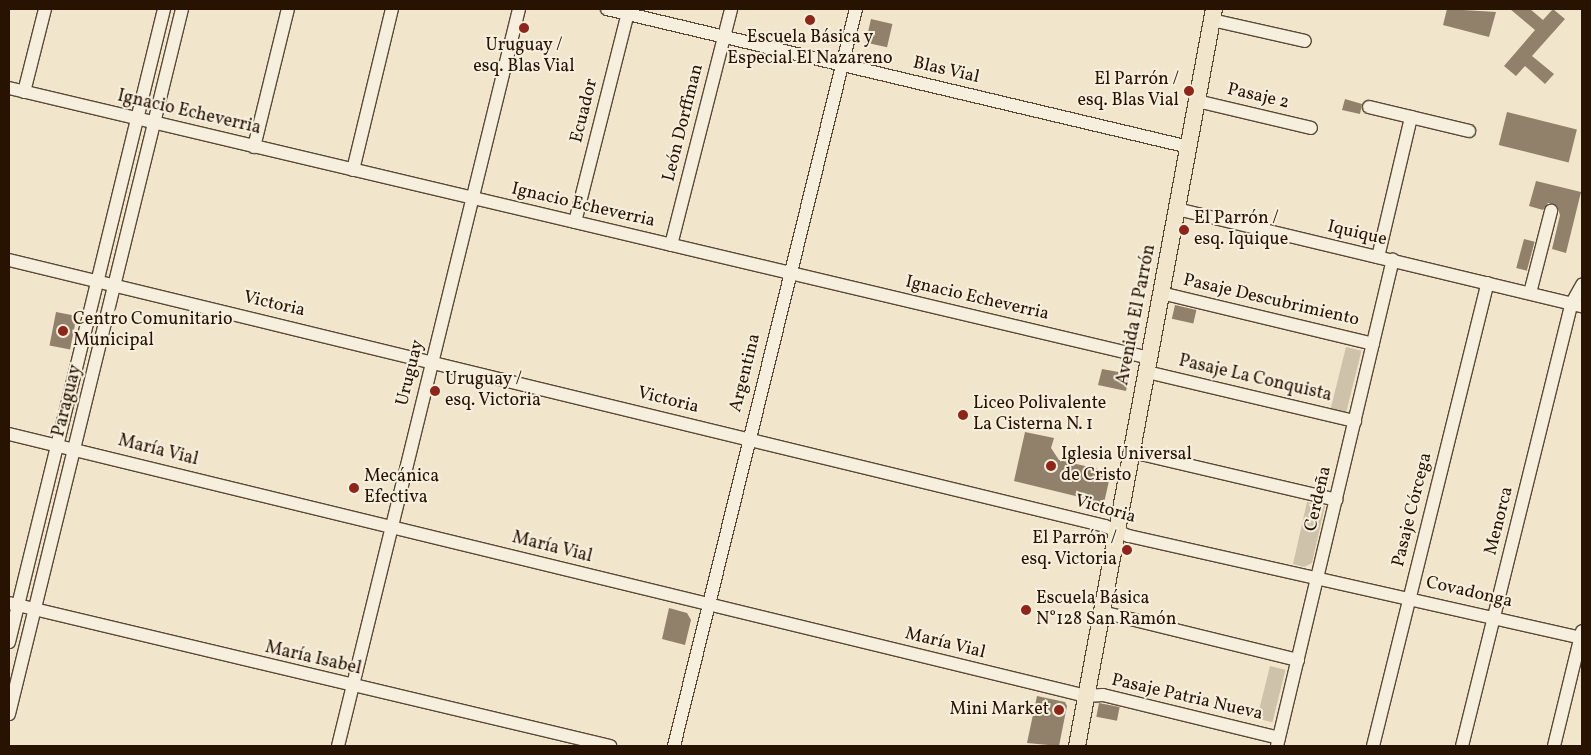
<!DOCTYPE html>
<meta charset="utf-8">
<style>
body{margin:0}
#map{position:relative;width:1591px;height:755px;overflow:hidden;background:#f1e6cc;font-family:Vollkorn,serif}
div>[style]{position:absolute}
.green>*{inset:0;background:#cfc2aa;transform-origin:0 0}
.building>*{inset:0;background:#91816b;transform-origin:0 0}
.roads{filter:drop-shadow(1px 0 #5a4834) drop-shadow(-1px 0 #5a4834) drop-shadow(0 1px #5a4834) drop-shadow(0 -1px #5a4834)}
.minor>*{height:12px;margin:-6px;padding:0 6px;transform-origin:6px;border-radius:6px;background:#f6efde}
.major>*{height:16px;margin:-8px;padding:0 8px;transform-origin:8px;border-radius:8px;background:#f1e6cc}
.dots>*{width:14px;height:14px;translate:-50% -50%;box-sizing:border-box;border:2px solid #f6efde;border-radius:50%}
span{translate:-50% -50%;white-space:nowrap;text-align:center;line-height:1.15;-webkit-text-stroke:4px #f6efde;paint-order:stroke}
.poi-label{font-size:18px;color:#281302}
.right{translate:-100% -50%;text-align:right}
.left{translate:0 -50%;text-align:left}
.street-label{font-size:18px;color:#281302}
.frame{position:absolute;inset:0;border:10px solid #281302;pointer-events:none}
</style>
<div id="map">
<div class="green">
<i style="left:1346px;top:347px;width:16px;height:63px;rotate:14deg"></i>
<i style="clip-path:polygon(1307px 502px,1325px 506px,1312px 563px,1304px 567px,1293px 564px)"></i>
<i style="left:1270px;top:666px;width:16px;height:54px;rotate:14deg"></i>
</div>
<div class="building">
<i style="clip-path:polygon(1447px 9px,1496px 12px,1489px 37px,1443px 25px)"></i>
<i style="clip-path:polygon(1510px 9px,1530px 9px,1543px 20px,1553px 9px,1565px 19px,1532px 56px,1554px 74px,1545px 84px,1525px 66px,1516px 76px,1504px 66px,1535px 30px)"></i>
<i style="left:871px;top:19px;width:22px;height:24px;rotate:13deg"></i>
<i style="clip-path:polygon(1345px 99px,1362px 104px,1360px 114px,1342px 110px)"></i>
<i style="left:1507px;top:112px;width:72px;height:34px;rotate:14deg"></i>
<i style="clip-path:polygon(1536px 181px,1581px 192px,1566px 253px,1552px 249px,1560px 215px,1557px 206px,1548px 203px,1543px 210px,1529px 206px)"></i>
<i style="left:1524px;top:239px;width:11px;height:30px;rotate:15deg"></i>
<i style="left:1175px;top:305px;width:22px;height:14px;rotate:13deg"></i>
<i style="left:56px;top:312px;width:21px;height:34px;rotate:11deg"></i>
<i style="clip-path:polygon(1102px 369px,1124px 373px,1128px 381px,1126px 391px,1098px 385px)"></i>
<i style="clip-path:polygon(1025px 432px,1054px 438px,1051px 448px,1059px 460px,1111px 472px,1104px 503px,1014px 481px)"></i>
<i style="clip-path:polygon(669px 608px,687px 613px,691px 620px,685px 645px,662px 639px)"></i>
<i style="clip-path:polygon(1037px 696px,1065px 702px,1067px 706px,1059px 746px,1027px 743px)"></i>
<i style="left:1099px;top:703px;width:21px;height:14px;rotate:11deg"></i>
</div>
<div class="roads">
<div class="minor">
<i style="left:607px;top:9px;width:598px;rotate:13.34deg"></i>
<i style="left:1212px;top:20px;width:95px;rotate:12.7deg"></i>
<i style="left:9px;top:88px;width:1172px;rotate:13.32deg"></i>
<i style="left:24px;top:92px;width:86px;rotate:-75.8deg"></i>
<i style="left:1197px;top:101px;width:117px;rotate:13.3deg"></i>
<i style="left:1369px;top:107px;width:103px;rotate:13.5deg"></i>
<i style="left:254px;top:147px;width:142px;rotate:-76.2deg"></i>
<i style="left:353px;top:170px;width:166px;rotate:-76.4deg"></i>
<i style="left:1177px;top:209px;width:416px;rotate:13.5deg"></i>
<i style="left:575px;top:222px;width:220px;rotate:-75.8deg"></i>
<i style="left:671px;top:245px;width:244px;rotate:-75.7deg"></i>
<i style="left:1378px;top:257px;width:144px;rotate:-76.7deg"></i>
<i style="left:9px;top:260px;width:1128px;rotate:13.64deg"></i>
<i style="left:1105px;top:526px;width:26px;rotate:23deg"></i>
<i style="left:1129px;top:536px;width:464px;rotate:12.7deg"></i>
<i style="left:1161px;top:293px;width:218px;rotate:13.5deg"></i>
<i style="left:1530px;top:293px;width:85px;rotate:-75.6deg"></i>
<i style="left:1147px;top:372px;width:214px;rotate:13.3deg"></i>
<i style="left:9px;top:434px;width:1108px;rotate:13.67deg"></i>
<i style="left:1086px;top:696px;width:17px;rotate:-3deg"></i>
<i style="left:1103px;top:695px;width:181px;rotate:13.7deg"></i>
<i style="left:1132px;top:452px;width:210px;rotate:13.2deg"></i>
<i style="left:9px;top:603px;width:618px;rotate:13.38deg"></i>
<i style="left:1102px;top:612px;width:202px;rotate:13.8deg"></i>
<i style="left:9px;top:642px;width:652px;rotate:-76.24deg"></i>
<i style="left:9px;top:714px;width:726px;rotate:-76.21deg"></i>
<i style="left:338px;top:746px;width:759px;rotate:-76.2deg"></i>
<i style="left:674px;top:746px;width:759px;rotate:-76.13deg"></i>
<i style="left:1277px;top:746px;width:500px;rotate:-76.6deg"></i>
<i style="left:1373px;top:746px;width:477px;rotate:-76.1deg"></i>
<i style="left:1462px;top:746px;width:456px;rotate:-76.1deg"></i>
<i style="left:1572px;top:303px;width:21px;rotate:-61deg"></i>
<i style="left:1554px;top:746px;width:118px;rotate:-76.3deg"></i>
</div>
<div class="major">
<i style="left:1077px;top:746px;width:750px;rotate:-79.47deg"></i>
</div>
</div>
<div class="dots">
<i style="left:810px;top:20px;background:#8f2418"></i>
<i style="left:524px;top:28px;background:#8f2418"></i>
<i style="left:1189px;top:91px;background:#8f2418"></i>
<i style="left:1184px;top:230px;background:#8f2418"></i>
<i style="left:63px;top:331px;background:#8f2418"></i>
<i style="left:435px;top:391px;background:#8f2418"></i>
<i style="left:963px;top:415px;background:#8f2418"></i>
<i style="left:1051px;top:466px;background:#8f2418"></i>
<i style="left:354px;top:488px;background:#8f2418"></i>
<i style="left:1127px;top:550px;background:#8f2418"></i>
<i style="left:1026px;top:610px;background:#8f2418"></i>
<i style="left:1059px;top:710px;background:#8f2418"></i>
</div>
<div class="poi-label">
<span style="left:810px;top:49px">Escuela Básica y<br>Especial El Nazareno</span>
<span style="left:524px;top:57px">Uruguay /<br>esq. Blas Vial</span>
<span class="right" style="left:1179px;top:91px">El Parrón /<br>esq. Blas Vial</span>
<span class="left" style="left:1194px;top:230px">El Parrón /<br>esq. Iquique</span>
<span class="left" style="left:73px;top:331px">Centro Comunitario<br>Municipal</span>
<span class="left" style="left:445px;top:391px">Uruguay /<br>esq. Victoria</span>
<span class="left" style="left:973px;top:415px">Liceo Polivalente<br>La Cisterna N. 1</span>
<span class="left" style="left:1061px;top:466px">Iglesia Universal<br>de Cristo</span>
<span class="left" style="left:364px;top:488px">Mecánica<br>Efectiva</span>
<span class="right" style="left:1117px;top:550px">El Parrón /<br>esq. Victoria</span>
<span class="left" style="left:1036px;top:610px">Escuela Básica<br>N°128 San Ramón</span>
<span class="right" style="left:1049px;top:710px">Mini Market</span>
</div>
<div class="street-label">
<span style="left:946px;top:71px;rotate:13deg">Blas Vial</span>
<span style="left:1258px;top:97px;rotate:13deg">Pasaje 2</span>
<span style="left:585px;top:111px;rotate:-76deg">Ecuador</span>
<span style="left:189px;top:113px;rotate:13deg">Ignacio Echeverria</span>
<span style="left:684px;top:123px;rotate:-76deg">León Dorffman</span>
<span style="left:583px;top:206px;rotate:13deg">Ignacio Echeverria</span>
<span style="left:1357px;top:234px;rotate:13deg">Iquique</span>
<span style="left:977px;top:299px;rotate:13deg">Ignacio Echeverria</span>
<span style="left:1271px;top:301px;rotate:13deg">Pasaje Descubrimiento</span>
<span style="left:274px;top:305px;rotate:13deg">Victoria</span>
<span style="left:1137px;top:315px;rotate:-79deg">Avenida El Parrón</span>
<span style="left:411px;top:373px;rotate:-76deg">Uruguay</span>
<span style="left:746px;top:373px;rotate:-76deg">Argentina</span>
<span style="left:1255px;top:379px;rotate:13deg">Pasaje La Conquista</span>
<span style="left:68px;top:401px;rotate:-76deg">Paraguay</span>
<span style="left:668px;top:401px;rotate:14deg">Victoria</span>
<span style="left:158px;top:451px;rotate:14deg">María Vial</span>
<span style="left:1319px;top:499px;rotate:-77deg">Cerdeña</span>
<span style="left:1105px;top:510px;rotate:16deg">Victoria</span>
<span style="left:1413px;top:510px;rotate:-76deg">Pasaje Córcega</span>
<span style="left:1500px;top:521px;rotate:-76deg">Menorca</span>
<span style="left:552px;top:548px;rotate:14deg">María Vial</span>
<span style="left:1469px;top:593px;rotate:13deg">Covadonga</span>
<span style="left:945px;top:644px;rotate:14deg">María Vial</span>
<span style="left:313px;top:659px;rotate:13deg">María Isabel</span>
<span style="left:1187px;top:698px;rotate:13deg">Pasaje Patria Nueva</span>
</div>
<div class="frame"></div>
</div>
